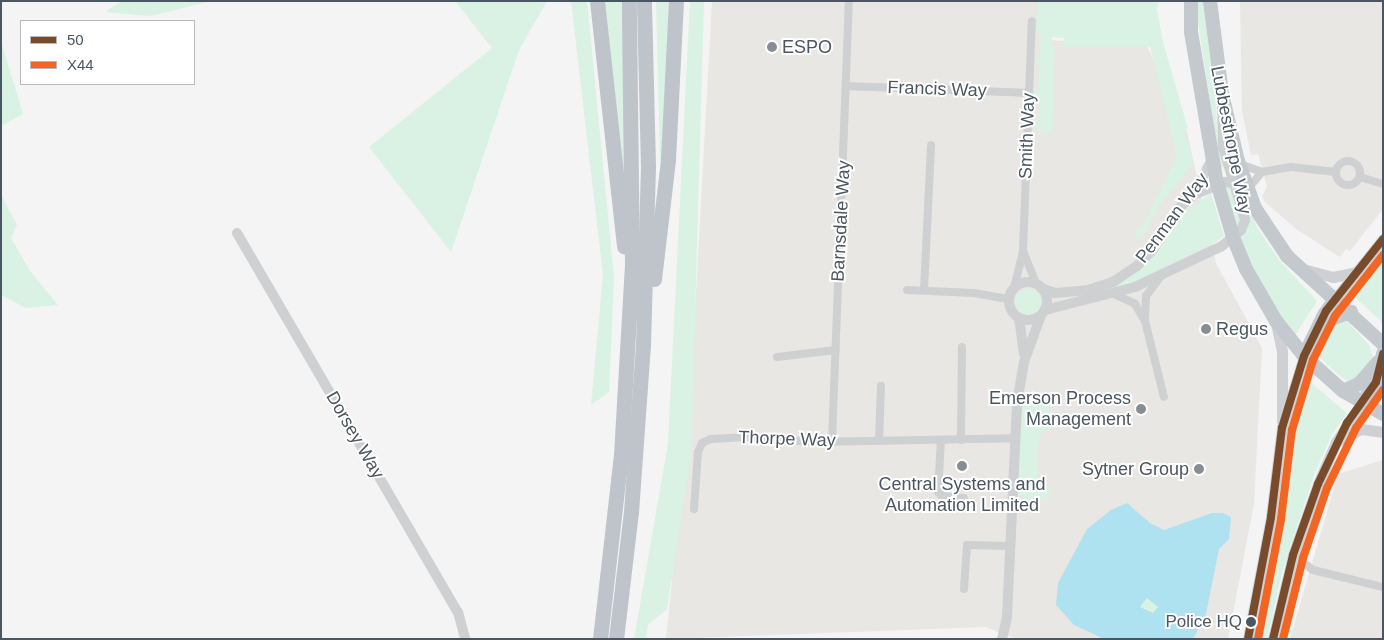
<!DOCTYPE html>
<style>
body{margin:0}
#map{position:relative;width:1384px;height:640px;overflow:hidden;background:#f4f4f4;font-family:Helvetica,sans-serif}
div>[style]{position:absolute}
.commercial>*{inset:0;background:#e8e7e3}
.green>*{inset:0;background:#d9f2e3}
.round{border-radius:50%}
.water>*{inset:0;background:#aee2f0}
.minor>*{height:8px;margin:-4px;padding:0 4px;transform-origin:4px;border-radius:4px;background:#ced0d2}
.minor>.ring{margin:-4px;padding:0;box-sizing:content-box;background:none;border:8px solid #ced0d2;border-radius:50%}
.tertiary>*{height:10px;margin:-5px;padding:0 5px;transform-origin:5px;border-radius:5px;background:#ced0d2}
.tertiary>.ring{margin:-5px;padding:0;box-sizing:content-box;background:none;border:10px solid #ced0d2;border-radius:50%}
.secondary>*{height:11px;margin:-5.5px;padding:0 5.5px;transform-origin:5.5px;border-radius:5.5px;background:#ced0d4}
.trunk>*{height:14px;margin:-7px;padding:0 7px;transform-origin:7px;border-radius:7px;background:#c4c9cd}
.motorway>*{height:15px;margin:-7.5px;padding:0 7.5px;transform-origin:7.5px;border-radius:7.5px;background:#bec4c9}
.bus-1>*{height:8px;margin:-4px;padding:0 4px;transform-origin:4px;border-radius:4px;background:#7a4b2a}
.bus-2>*{height:8px;margin:-4px;padding:0 4px;transform-origin:4px;border-radius:4px;background:#f26522}
.dots>*{width:14px;height:14px;translate:-50% -50%;box-sizing:border-box;border:2px solid #fff;border-radius:50%}
span{translate:-50% -50%;white-space:nowrap;text-align:center;line-height:1.15;-webkit-text-stroke:4px #fff;paint-order:stroke}
.bus-label{font-size:17px;color:#4a5661}
.right{translate:-100% -50%;text-align:right}
.poi-label{font-size:18px;color:#4a5661}
.left{translate:0 -50%;text-align:left}
.street-label{font-size:18px;color:#4a5661}
.frame{position:absolute;inset:0;border:2px solid #4a5661;pointer-events:none}
.legend{position:absolute;left:20px;top:20px;width:175px;height:65px;box-sizing:border-box;background:#fff;border:1px solid #b7bbc0;margin:0;padding:6px 9px;list-style:none;font-size:15px;color:#4a5661}
.legend li{display:flex;align-items:center;gap:10px;height:25px}
.legend b{width:25px;border:1px solid #b7bbc0}
</style>
<div id="map">
<div class="commercial">
<i style="clip-path:polygon(712px 1px,1044px 1px,1045px 40px,1146px 44px,1187px 132px,1216px 263px,1262px 348px,1254px 504px,1228px 639px,1017px 639px,985px 627px,666px 639px,690px 403px)"></i>
<i style="clip-path:polygon(1240px 1px,1383px 1px,1383px 209px,1350px 251px,1346px 249px,1340px 257px,1296px 229px,1265px 202px,1262px 196px,1267px 187px,1258px 154px,1251px 155px,1242px 111px)"></i>
<i style="clip-path:polygon(1383px 460px,1383px 639px,1290px 639px,1338px 474px)"></i>
</div>
<div class="green">
<i style="clip-path:polygon(122px 1px,212px 1px,150px 16px,105px 12px)"></i>
<i style="clip-path:polygon(455px 1px,547px 1px,519px 50px,451px 252px,369px 147px,492px 48px)"></i>
<i style="clip-path:polygon(571px 1px,587px 1px,614px 277px,609px 392px,591px 405px,603px 275px)"></i>
<i style="clip-path:polygon(604px 1px,621px 1px,627px 174px,623px 174px)"></i>
<i style="clip-path:polygon(656px 1px,672px 1px,664px 162px,660px 162px)"></i>
<i style="clip-path:polygon(690px 1px,704px 1px,691px 454px,667px 609px,648px 625px,646px 639px,634px 639px,668px 444px)"></i>
<i style="clip-path:polygon(1038px 1px,1159px 1px,1157px 9px,1163px 42px,1188px 129px,1184px 130px,1193px 164px,1158px 207px,1144px 235px,1137px 238px,1134px 231px,1141px 229px,1177px 156px,1150px 47px,1064px 47px,1064px 38px,1052px 37px,1052px 46px,1055px 46px,1052px 132px,1037px 131px,1033px 121px,1039px 120px,1039px 96px,1034px 96px,1034px 89px,1039px 89px,1039px 64px,1035px 64px,1035px 57px,1040px 56px,1040px 31px,1036px 31px)"></i>
<i style="clip-path:polygon(1195px 1px,1207px 1px,1215px 67px,1217px 133px,1224px 167px,1220px 168px)"></i>
<i style="clip-path:polygon(1px 41px,23px 114px,1px 126px)"></i>
<i style="clip-path:polygon(1230px 186px,1240px 221px,1235px 230px,1223px 187px)"></i>
<i style="clip-path:polygon(1241px 192px,1258px 229px,1279px 260px,1317px 301px,1296px 334px,1297px 340px,1272px 306px,1239px 238px,1245px 233px,1249px 220px)"></i>
<i style="clip-path:polygon(1211px 193px,1224px 236px,1216px 242px,1129px 285px,1066px 298px,1120px 283px,1134px 274px,1154px 256px,1180px 216px)"></i>
<i style="clip-path:polygon(1px 195px,17px 225px,11px 238px,30px 271px,58px 305px,26px 308px,1px 295px)"></i>
<i style="clip-path:polygon(1383px 245px,1383px 318px,1382px 322px,1348px 291px)"></i>
<i class="round" style="left:1015px;top:289px;width:26px;height:26px"></i>
<i style="clip-path:polygon(1347px 321px,1369px 345px,1373px 357px,1361px 377px,1351px 381px,1345px 380px,1321px 359px,1318px 349px,1331px 324px)"></i>
<i style="clip-path:polygon(1305px 378px,1347px 413px,1331px 436px,1314px 475px,1282px 572px,1267px 639px,1256px 639px,1289px 445px)"></i>
<i style="clip-path:polygon(1037px 397px,1047px 402px,1052px 416px,1052px 424px,1046px 414px,1040px 419px,1052px 428px,1049px 432px,1045px 428px,1039px 437px,1037px 482px,1053px 490px,1045px 501px,1033px 495px,1032px 500px,1015px 495px,1022px 402px)"></i>
<i style="clip-path:polygon(1147px 598px,1154px 601px,1158px 607px,1153px 613px,1140px 606px)"></i>
</div>
<div class="water">
<i style="clip-path:polygon(evenodd,1127px 503px,1150px 523px,1164px 530px,1212px 513px,1223px 513px,1231px 517px,1229px 539px,1219px 549px,1206px 614px,1193px 639px,1102px 638px,1074px 625px,1056px 605px,1058px 583px,1087px 529px,1111px 510px,1127px 503px,1147px 598px,1158px 607px,1153px 613px,1140px 607px,1147px 598px)"></i>
</div>
<div class="minor">
<i style="left:846px;top:86px;width:183px;rotate:2.2deg"></i>
<i class="ring" style="left:1336px;top:161px;width:16px;height:16px"></i>
<i style="left:1240px;top:164px;width:23px;rotate:20deg"></i>
<i style="left:1262px;top:172px;width:29px;rotate:-10deg"></i>
<i style="left:1291px;top:167px;width:45px;rotate:6.3deg"></i>
<i style="left:1360px;top:177px;width:24px;rotate:17deg"></i>
<i style="left:1248px;top:189px;width:22px;rotate:-51deg"></i>
<i style="left:1023px;top:251px;width:35px;rotate:68deg"></i>
<i style="left:1014px;top:288px;width:38px;rotate:-76deg"></i>
<i style="left:1023px;top:251px;width:230px;rotate:-87.8deg"></i>
<i style="left:907px;top:290px;width:67px;rotate:2.6deg"></i>
<i style="left:974px;top:293px;width:36px;rotate:10deg"></i>
<i style="left:924px;top:290px;width:145px;rotate:-87.2deg"></i>
<i style="left:1114px;top:294px;width:23px;rotate:25deg"></i>
<i style="left:1135px;top:304px;width:20px;rotate:60deg"></i>
<i style="left:1145px;top:321px;width:78px;rotate:76deg"></i>
<i style="left:1145px;top:317px;width:21px;rotate:-87deg"></i>
<i style="left:1146px;top:296px;width:25px;rotate:-53deg"></i>
<i style="left:777px;top:357px;width:59px;rotate:-6.8deg"></i>
<i style="left:941px;top:440px;width:52px;rotate:93.3deg"></i>
<i style="left:938px;top:492px;width:6px;rotate:45deg"></i>
<i style="left:942px;top:496px;width:22px;rotate:5deg"></i>
<i style="left:961px;top:440px;width:93px;rotate:-89.4deg"></i>
<i style="left:832px;top:441px;width:440px;rotate:-87.8deg"></i>
<i style="left:879px;top:441px;width:55px;rotate:-87.9deg"></i>
<i style="left:694px;top:509px;width:57px;rotate:-86deg"></i>
<i style="left:698px;top:452px;width:10px;rotate:-66deg"></i>
<i style="left:702px;top:443px;width:10px;rotate:-24deg"></i>
<i style="left:711px;top:439px;width:36px;rotate:-3deg"></i>
<i style="left:747px;top:437px;width:67px;rotate:4.3deg"></i>
<i style="left:814px;top:442px;width:201px;rotate:-1.1deg"></i>
<i style="left:1297px;top:545px;width:19px;rotate:69deg"></i>
<i style="left:1304px;top:563px;width:11px;rotate:38deg"></i>
<i style="left:1313px;top:570px;width:72px;rotate:13.7deg"></i>
<i style="left:964px;top:589px;width:44px;rotate:-86.1deg"></i>
<i style="left:967px;top:545px;width:44px;rotate:1.3deg"></i>
</div>
<div class="tertiary">
<i style="left:1193px;top:195px;width:35px;rotate:-22deg"></i>
<i style="left:1226px;top:182px;width:12px;rotate:9deg"></i>
<i style="left:237px;top:233px;width:439px;rotate:59.8deg"></i>
<i style="left:458px;top:612px;width:28px;rotate:75deg"></i>
<i class="ring" style="left:1009px;top:282px;width:28px;height:28px"></i>
<i style="left:1041px;top:288px;width:15px;rotate:20deg"></i>
<i style="left:1055px;top:293px;width:33px;rotate:-5deg"></i>
<i style="left:1088px;top:290px;width:26px;rotate:-18deg"></i>
<i style="left:1113px;top:282px;width:29px;rotate:-34deg"></i>
<i style="left:1137px;top:266px;width:25px;rotate:-47deg"></i>
<i style="left:1154px;top:248px;width:46px;rotate:-58.4deg"></i>
<i style="left:1178px;top:209px;width:21px;rotate:-43deg"></i>
<i style="left:1193px;top:195px;width:41px;rotate:-62.2deg"></i>
<i style="left:1045px;top:310px;width:93px;rotate:-14.3deg"></i>
<i style="left:1135px;top:287px;width:96px;rotate:-25.2deg"></i>
<i style="left:1222px;top:246px;width:25px;rotate:-40deg"></i>
<i style="left:1241px;top:230px;width:11px;rotate:-68deg"></i>
<i style="left:1245px;top:220px;width:76px;rotate:-106.8deg"></i>
<i style="left:1223px;top:147px;width:44px;rotate:-91.3deg"></i>
<i style="left:1019px;top:318px;width:36px;rotate:82deg"></i>
<i style="left:1002px;top:639px;width:23px;rotate:-77deg"></i>
<i style="left:1007px;top:617px;width:214px;rotate:-87.3deg"></i>
<i style="left:1017px;top:403px;width:42px;rotate:-80.3deg"></i>
<i style="left:1024px;top:362px;width:50px;rotate:-70.1deg"></i>
</div>
<div class="secondary">
<i style="left:1303px;top:269px;width:31px;rotate:15deg"></i>
<i style="left:1333px;top:277px;width:25px;rotate:-12deg"></i>
<i style="left:1335px;top:299px;width:77px;rotate:-51.3deg"></i>
<i style="left:1276px;top:323px;width:29px;rotate:78deg"></i>
<i style="left:1282px;top:351px;width:70px;rotate:90deg"></i>
<i style="left:1338px;top:441px;width:26px;rotate:-28deg"></i>
<i style="left:1361px;top:429px;width:22px;rotate:8deg"></i>
<i style="left:1248px;top:639px;width:124px;rotate:-79.3deg"></i>
<i style="left:1271px;top:517px;width:90px;rotate:-83deg"></i>
<i style="left:1282px;top:428px;width:75px;rotate:-73deg"></i>
<i style="left:1273px;top:639px;width:86px;rotate:-76.6deg"></i>
<i style="left:1293px;top:555px;width:75px;rotate:-70.6deg"></i>
<i style="left:1318px;top:484px;width:46px;rotate:-66.8deg"></i>
<i style="left:1336px;top:442px;width:47px;rotate:-56.3deg"></i>
</div>
<div class="trunk">
<i style="left:1191px;top:1px;width:31px;rotate:90deg"></i>
<i style="left:1191px;top:32px;width:149px;rotate:80.3deg"></i>
<i style="left:1216px;top:179px;width:60px;rotate:73.7deg"></i>
<i style="left:1233px;top:237px;width:35px;rotate:68deg"></i>
<i style="left:1246px;top:269px;width:60px;rotate:60deg"></i>
<i style="left:1276px;top:321px;width:45px;rotate:51.3deg"></i>
<i style="left:1304px;top:356px;width:52px;rotate:41.9deg"></i>
<i style="left:1343px;top:391px;width:46px;rotate:29.9deg"></i>
<i style="left:1210px;top:1px;width:94px;rotate:82.6deg"></i>
<i style="left:1222px;top:94px;width:69px;rotate:76.6deg"></i>
<i style="left:1238px;top:161px;width:50px;rotate:70.1deg"></i>
<i style="left:1255px;top:208px;width:58px;rotate:56.3deg"></i>
<i style="left:1287px;top:256px;width:130px;rotate:42.5deg"></i>
<i style="left:1320px;top:323px;width:33px;rotate:-20deg"></i>
<i style="left:1304px;top:356px;width:46px;rotate:-64deg"></i>
<i style="left:1324px;top:315px;width:19px;rotate:-55deg"></i>
<i style="left:1343px;top:391px;width:17px;rotate:-24deg"></i>
<i style="left:1359px;top:384px;width:29px;rotate:-49deg"></i>
<i style="left:1362px;top:403px;width:25px;rotate:-56deg"></i>
<i style="left:1376px;top:382px;width:30px;rotate:-76deg"></i>
</div>
<div class="motorway">
<i style="left:597px;top:1px;width:247px;rotate:83.7deg"></i>
<i style="left:654px;top:279px;width:121px;rotate:-83.3deg"></i>
<i style="left:668px;top:159px;width:158px;rotate:-87.1deg"></i>
<i style="left:600px;top:639px;width:185px;rotate:-83.5deg"></i>
<i style="left:621px;top:455px;width:191px;rotate:-86.7deg"></i>
<i style="left:632px;top:264px;width:263px;rotate:-90.7deg"></i>
<i style="left:616px;top:639px;width:128px;rotate:-83.3deg"></i>
<i style="left:631px;top:512px;width:167px;rotate:-85.9deg"></i>
<i style="left:643px;top:345px;width:178px;rotate:-88.4deg"></i>
<i style="left:648px;top:167px;width:166px;rotate:-91.4deg"></i>
</div>
<div class="bus-1">
<i style="left:1248px;top:639px;width:124px;rotate:-79.3deg"></i>
<i style="left:1271px;top:517px;width:90px;rotate:-83deg"></i>
<i style="left:1282px;top:428px;width:75px;rotate:-73deg"></i>
<i style="left:1304px;top:356px;width:50px;rotate:-63.9deg"></i>
<i style="left:1326px;top:311px;width:92px;rotate:-51.6deg"></i>
<i style="left:1273px;top:639px;width:86px;rotate:-76.6deg"></i>
<i style="left:1293px;top:555px;width:75px;rotate:-70.6deg"></i>
<i style="left:1318px;top:484px;width:68px;rotate:-64.6deg"></i>
<i style="left:1347px;top:423px;width:50px;rotate:-54.7deg"></i>
<i style="left:1376px;top:382px;width:29px;rotate:-76deg"></i>
</div>
<div class="bus-2">
<i style="left:1258px;top:639px;width:122px;rotate:-79.1deg"></i>
<i style="left:1281px;top:519px;width:90px;rotate:-83deg"></i>
<i style="left:1292px;top:430px;width:73px;rotate:-73.3deg"></i>
<i style="left:1313px;top:360px;width:49px;rotate:-63.4deg"></i>
<i style="left:1335px;top:316px;width:78px;rotate:-51.8deg"></i>
<i style="left:1283px;top:639px;width:83px;rotate:-76.1deg"></i>
<i style="left:1303px;top:558px;width:74px;rotate:-71.1deg"></i>
<i style="left:1327px;top:488px;width:67px;rotate:-64.2deg"></i>
<i style="left:1356px;top:428px;width:47px;rotate:-54.6deg"></i>
</div>
<div class="dots">
<i style="left:772px;top:47px;background:#868d94"></i>
<i style="left:1206px;top:329px;background:#868d94"></i>
<i style="left:1141px;top:409px;background:#868d94"></i>
<i style="left:962px;top:466px;background:#868d94"></i>
<i style="left:1199px;top:469px;background:#868d94"></i>
<i style="left:1251px;top:622px;background:#4a5661"></i>
</div>
<div class="bus-label">
<span class="right" style="left:1242px;top:622px">Police HQ</span>
</div>
<div class="poi-label">
<span class="left" style="left:782px;top:47px">ESPO</span>
<span class="left" style="left:1216px;top:329px">Regus</span>
<span class="right" style="left:1131px;top:409px">Emerson Process<br>Management</span>
<span class="right" style="left:1189px;top:469px">Sytner Group</span>
<span style="left:962px;top:495px">Central Systems and<br>Automation Limited</span>
</div>
<div class="street-label">
<span style="left:937px;top:89px;rotate:2deg">Francis Way</span>
<span style="left:1027px;top:136px;rotate:-88deg">Smith Way</span>
<span style="left:1231px;top:140px;rotate:79deg">Lubbesthorpe Way</span>
<span style="left:1172px;top:218px;rotate:-53deg">Penman Way</span>
<span style="left:841px;top:221px;rotate:-87deg">Barnsdale Way</span>
<span style="left:355px;top:435px;rotate:60deg">Dorsey Way</span>
<span style="left:787px;top:439px;rotate:2deg">Thorpe Way</span>
</div>
<div class="frame"></div>
<ul class="legend">
<li><b style="height:6px;background:#7a4b2a"></b>50</li>
<li><b style="height:6px;background:#f26522"></b>X44</li>
</ul>
</div>
